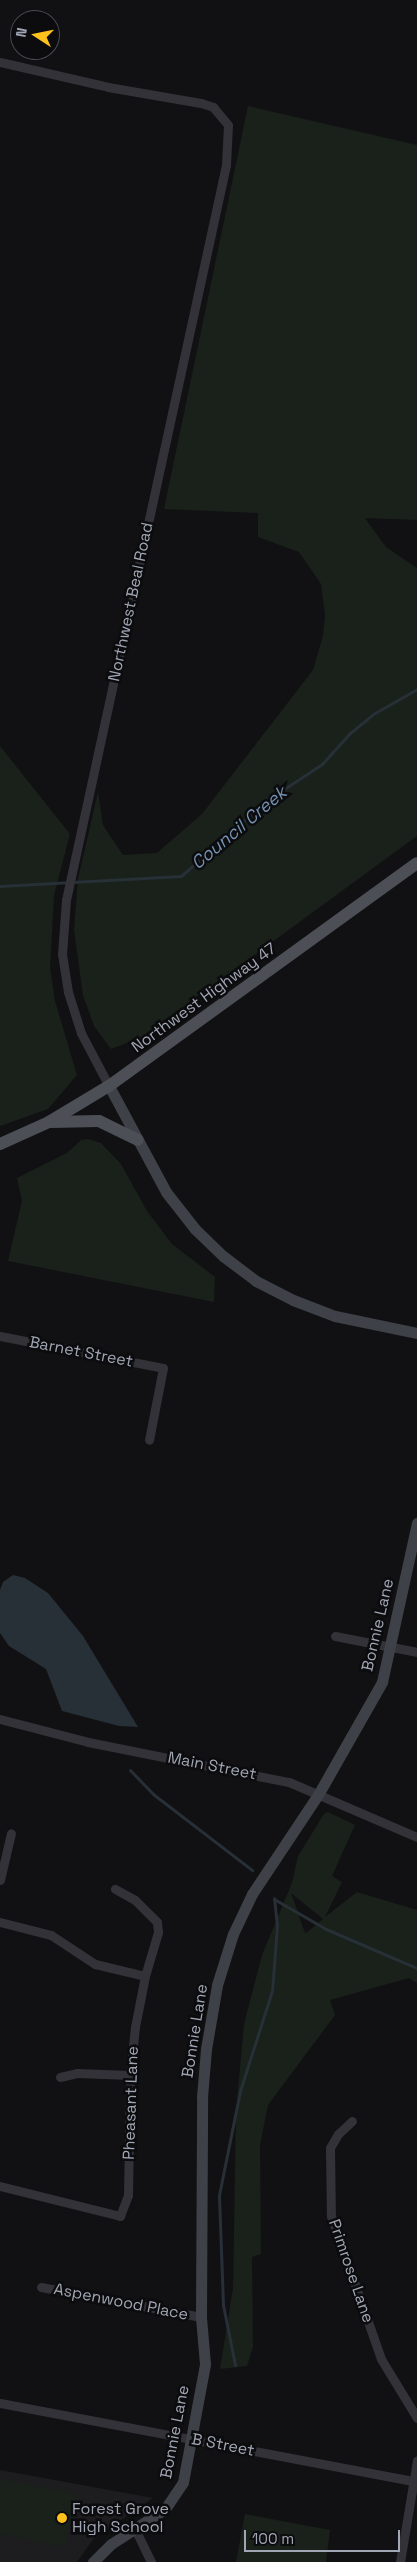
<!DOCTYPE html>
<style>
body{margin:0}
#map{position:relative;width:417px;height:2562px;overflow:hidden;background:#111113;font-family:"Space Grotesk",sans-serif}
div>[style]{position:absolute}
.built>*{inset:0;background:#1d1d20}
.green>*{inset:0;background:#19211a}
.water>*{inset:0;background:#272f37}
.stream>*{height:3px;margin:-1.5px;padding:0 1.5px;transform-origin:1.5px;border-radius:1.5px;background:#272f37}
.street>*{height:9px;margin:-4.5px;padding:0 4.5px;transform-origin:4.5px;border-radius:4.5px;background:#323238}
.secondary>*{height:11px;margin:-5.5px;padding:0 5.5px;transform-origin:5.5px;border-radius:5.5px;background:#3f4148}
.primary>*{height:12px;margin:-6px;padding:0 6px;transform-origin:6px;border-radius:6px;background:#4d4f57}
.dots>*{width:14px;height:14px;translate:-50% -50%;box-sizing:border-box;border:2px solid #0c0c0e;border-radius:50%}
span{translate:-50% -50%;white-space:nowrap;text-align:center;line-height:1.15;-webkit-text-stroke:5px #0c0c0e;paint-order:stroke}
.street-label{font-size:16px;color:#a1a6b4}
.poi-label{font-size:16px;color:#a1a6b4}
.left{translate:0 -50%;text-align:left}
.water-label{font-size:18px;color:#7592b3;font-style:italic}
.north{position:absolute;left:10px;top:10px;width:50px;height:50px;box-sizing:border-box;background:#0c0c0e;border:1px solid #484a50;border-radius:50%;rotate:281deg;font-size:14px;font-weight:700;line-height:20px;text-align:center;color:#a1a6b4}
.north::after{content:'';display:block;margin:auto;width:18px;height:22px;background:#ffc11c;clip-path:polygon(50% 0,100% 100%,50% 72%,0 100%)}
.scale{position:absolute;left:244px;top:2530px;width:156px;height:22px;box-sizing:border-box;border:2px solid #a1a6b4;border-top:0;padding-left:6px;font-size:15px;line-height:18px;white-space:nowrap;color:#a1a6b4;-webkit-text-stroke:4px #0c0c0e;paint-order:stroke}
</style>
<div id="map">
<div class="built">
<i style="clip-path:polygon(0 2470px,153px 2498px,94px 2538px,77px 2562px,0 2562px)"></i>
</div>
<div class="green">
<i style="clip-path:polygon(248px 106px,417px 145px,417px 520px,365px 518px,386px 547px,417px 568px,417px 836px,142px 1037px,111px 1049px,94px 1026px,83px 995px,74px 930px,78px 879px,98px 792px,103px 825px,123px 855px,157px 853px,202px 814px,313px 670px,323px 636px,325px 615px,321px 584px,299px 552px,258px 537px,258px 513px,164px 509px)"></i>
<i style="clip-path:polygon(0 746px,70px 834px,54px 895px,50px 968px,55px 1001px,77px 1075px,48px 1109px,0 1126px)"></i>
<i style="clip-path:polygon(88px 1139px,101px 1143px,121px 1164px,147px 1211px,172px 1244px,215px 1277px,214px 1302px,8px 1261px,22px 1201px,17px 1178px,67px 1153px,81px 1140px)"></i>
<i style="clip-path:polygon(evenodd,328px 1812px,355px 1825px,332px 1876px,342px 1882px,325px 1917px,357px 1892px,417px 1910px,417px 1983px,409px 1978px,330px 2000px,335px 2015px,268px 2105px,260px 2145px,261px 2254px,252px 2257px,253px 2347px,247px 2366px,220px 2369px,233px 2288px,236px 2112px,244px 2024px,262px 1955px,292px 1883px,298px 1856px,324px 1814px,328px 1812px,291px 1893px,323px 1919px,306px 1933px,305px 1933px,291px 1893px)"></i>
<i style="clip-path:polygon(0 2479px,76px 2494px,65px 2547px,0 2534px)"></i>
<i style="clip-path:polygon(245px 2514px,330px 2530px,326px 2562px,236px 2562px)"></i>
</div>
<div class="water">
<i style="clip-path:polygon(13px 1575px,25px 1578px,48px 1593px,83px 1636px,138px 1727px,119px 1726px,62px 1711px,46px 1669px,9px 1646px,0 1633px,0 1590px,3px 1582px)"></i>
</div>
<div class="stream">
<i style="left:0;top:886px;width:181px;rotate:-3.2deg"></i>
<i style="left:181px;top:876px;width:117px;rotate:-41.2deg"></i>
<i style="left:269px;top:799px;width:64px;rotate:-33.4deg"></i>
<i style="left:322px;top:764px;width:42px;rotate:-47.9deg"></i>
<i style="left:350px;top:733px;width:32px;rotate:-39deg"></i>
<i style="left:375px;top:713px;width:48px;rotate:-29.7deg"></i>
<i style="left:130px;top:1770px;width:33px;rotate:46deg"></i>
<i style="left:153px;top:1794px;width:125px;rotate:37.5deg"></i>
<i style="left:274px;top:1899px;width:60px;rotate:30deg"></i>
<i style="left:326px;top:1929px;width:99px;rotate:23.2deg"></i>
<i style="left:235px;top:2365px;width:61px;rotate:-101.3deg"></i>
<i style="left:223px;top:2305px;width:110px;rotate:-92.1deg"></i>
<i style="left:219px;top:2195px;width:106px;rotate:-78.6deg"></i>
<i style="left:240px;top:2091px;width:105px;rotate:-72.3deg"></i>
<i style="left:272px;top:1991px;width:65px;rotate:-85.6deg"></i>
<i style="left:277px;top:1926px;width:28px;rotate:-96deg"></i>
</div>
<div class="street">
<i style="left:0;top:62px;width:111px;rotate:13deg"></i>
<i style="left:108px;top:87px;width:94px;rotate:9.8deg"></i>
<i style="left:201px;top:103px;width:13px;rotate:18deg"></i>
<i style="left:213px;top:107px;width:23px;rotate:50deg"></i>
<i style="left:228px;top:125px;width:40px;rotate:92.9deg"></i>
<i style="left:226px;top:165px;width:752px;rotate:102.28deg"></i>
<i style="left:66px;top:900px;width:54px;rotate:94.2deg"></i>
<i style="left:62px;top:954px;width:38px;rotate:81deg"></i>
<i style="left:68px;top:992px;width:43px;rotate:72.4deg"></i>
<i style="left:81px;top:1033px;width:60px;rotate:62.2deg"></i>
<i style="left:0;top:1336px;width:166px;rotate:11.1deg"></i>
<i style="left:163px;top:1368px;width:73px;rotate:101deg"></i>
<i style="left:335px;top:1636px;width:84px;rotate:11deg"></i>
<i style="left:0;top:1719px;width:91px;rotate:14.6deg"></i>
<i style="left:88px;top:1742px;width:205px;rotate:11.3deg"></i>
<i style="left:289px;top:1782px;width:139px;rotate:23.3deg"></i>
<i style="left:0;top:1880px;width:48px;rotate:-76.8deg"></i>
<i style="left:0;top:1922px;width:53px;rotate:14.3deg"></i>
<i style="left:51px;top:1935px;width:53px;rotate:33.4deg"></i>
<i style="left:95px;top:1964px;width:51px;rotate:13.5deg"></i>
<i style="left:60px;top:2077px;width:17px;rotate:-13deg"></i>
<i style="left:77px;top:2073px;width:53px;rotate:2.2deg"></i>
<i style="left:352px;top:2121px;width:19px;rotate:137deg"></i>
<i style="left:338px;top:2134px;width:16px;rotate:120deg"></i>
<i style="left:330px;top:2148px;width:68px;rotate:89.2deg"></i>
<i style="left:331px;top:2216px;width:151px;rotate:70.7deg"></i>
<i style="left:381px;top:2359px;width:69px;rotate:58.6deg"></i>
<i style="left:0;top:2186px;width:124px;rotate:14deg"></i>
<i style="left:120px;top:2216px;width:22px;rotate:-69deg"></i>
<i style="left:128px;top:2195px;width:120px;rotate:-89deg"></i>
<i style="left:130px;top:2075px;width:48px;rotate:-84.1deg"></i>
<i style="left:135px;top:2027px;width:52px;rotate:-78.9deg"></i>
<i style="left:145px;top:1976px;width:46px;rotate:-73.5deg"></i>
<i style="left:158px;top:1932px;width:10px;rotate:-96deg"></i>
<i style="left:157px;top:1922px;width:31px;rotate:-135deg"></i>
<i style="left:135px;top:1900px;width:23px;rotate:-151deg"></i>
<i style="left:41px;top:2287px;width:163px;rotate:10.6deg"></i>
<i style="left:0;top:2403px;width:424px;rotate:10.7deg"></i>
<i style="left:135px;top:2529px;width:37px;rotate:64deg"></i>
<i style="left:400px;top:2562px;width:103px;rotate:-80.5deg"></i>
</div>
<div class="secondary">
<i style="left:109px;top:1086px;width:120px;rotate:61.7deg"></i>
<i style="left:166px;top:1192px;width:47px;rotate:51.9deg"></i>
<i style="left:195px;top:1229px;width:39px;rotate:44deg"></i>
<i style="left:223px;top:1256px;width:41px;rotate:37.1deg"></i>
<i style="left:256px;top:1281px;width:42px;rotate:27.2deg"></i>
<i style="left:293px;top:1300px;width:45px;rotate:20.9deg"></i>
<i style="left:335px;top:1316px;width:84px;rotate:11.7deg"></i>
<i style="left:93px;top:2562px;width:25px;rotate:-45deg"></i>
<i style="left:111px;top:2544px;width:64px;rotate:-32.9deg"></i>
<i style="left:165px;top:2509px;width:32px;rotate:-56deg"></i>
<i style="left:183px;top:2482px;width:120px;rotate:-79.4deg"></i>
<i style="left:205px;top:2364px;width:47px;rotate:-94.9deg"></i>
<i style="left:201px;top:2317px;width:220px;rotate:-89.7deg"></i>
<i style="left:202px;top:2097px;width:48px;rotate:-85.2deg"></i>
<i style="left:206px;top:2049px;width:65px;rotate:-80.2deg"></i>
<i style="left:217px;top:1985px;width:53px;rotate:-72.6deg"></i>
<i style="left:233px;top:1934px;width:44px;rotate:-64.6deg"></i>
<i style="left:252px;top:1894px;width:121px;rotate:-56.4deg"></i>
<i style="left:319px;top:1793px;width:128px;rotate:-60.4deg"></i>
<i style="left:382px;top:1682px;width:163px;rotate:-77.6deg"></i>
</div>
<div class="primary">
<i style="left:51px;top:1122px;width:48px;rotate:-1.2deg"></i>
<i style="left:99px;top:1121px;width:43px;rotate:26deg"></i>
<i style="left:0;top:1144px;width:54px;rotate:-24.2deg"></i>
<i style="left:49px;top:1122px;width:70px;rotate:-31deg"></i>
<i style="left:109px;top:1086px;width:380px;rotate:-35.9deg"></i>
</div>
<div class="dots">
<i style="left:62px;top:2518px;background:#ffc11c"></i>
</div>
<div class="street-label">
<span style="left:131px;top:602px;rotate:-78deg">Northwest Beal Road</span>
<span style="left:204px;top:998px;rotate:-36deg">Northwest Highway 47</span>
<span style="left:81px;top:1352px;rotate:11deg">Barnet Street</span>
<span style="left:378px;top:1625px;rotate:-77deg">Bonnie Lane</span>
<span style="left:212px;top:1766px;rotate:11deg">Main Street</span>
<span style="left:195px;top:2031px;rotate:-81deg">Bonnie Lane</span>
<span style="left:131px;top:2103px;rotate:-88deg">Pheasant Lane</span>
<span style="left:351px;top:2271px;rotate:71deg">Primrose Lane</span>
<span style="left:121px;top:2302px;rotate:11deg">Aspenwood Place</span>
<span style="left:175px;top:2432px;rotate:-79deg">Bonnie Lane</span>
<span style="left:223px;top:2445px;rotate:11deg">B Street</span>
</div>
<div class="poi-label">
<span class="left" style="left:72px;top:2518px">Forest Grove<br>High School</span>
</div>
<div class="water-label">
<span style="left:239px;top:828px;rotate:-40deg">Council Creek</span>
</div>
<div class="north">N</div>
<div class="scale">100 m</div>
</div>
